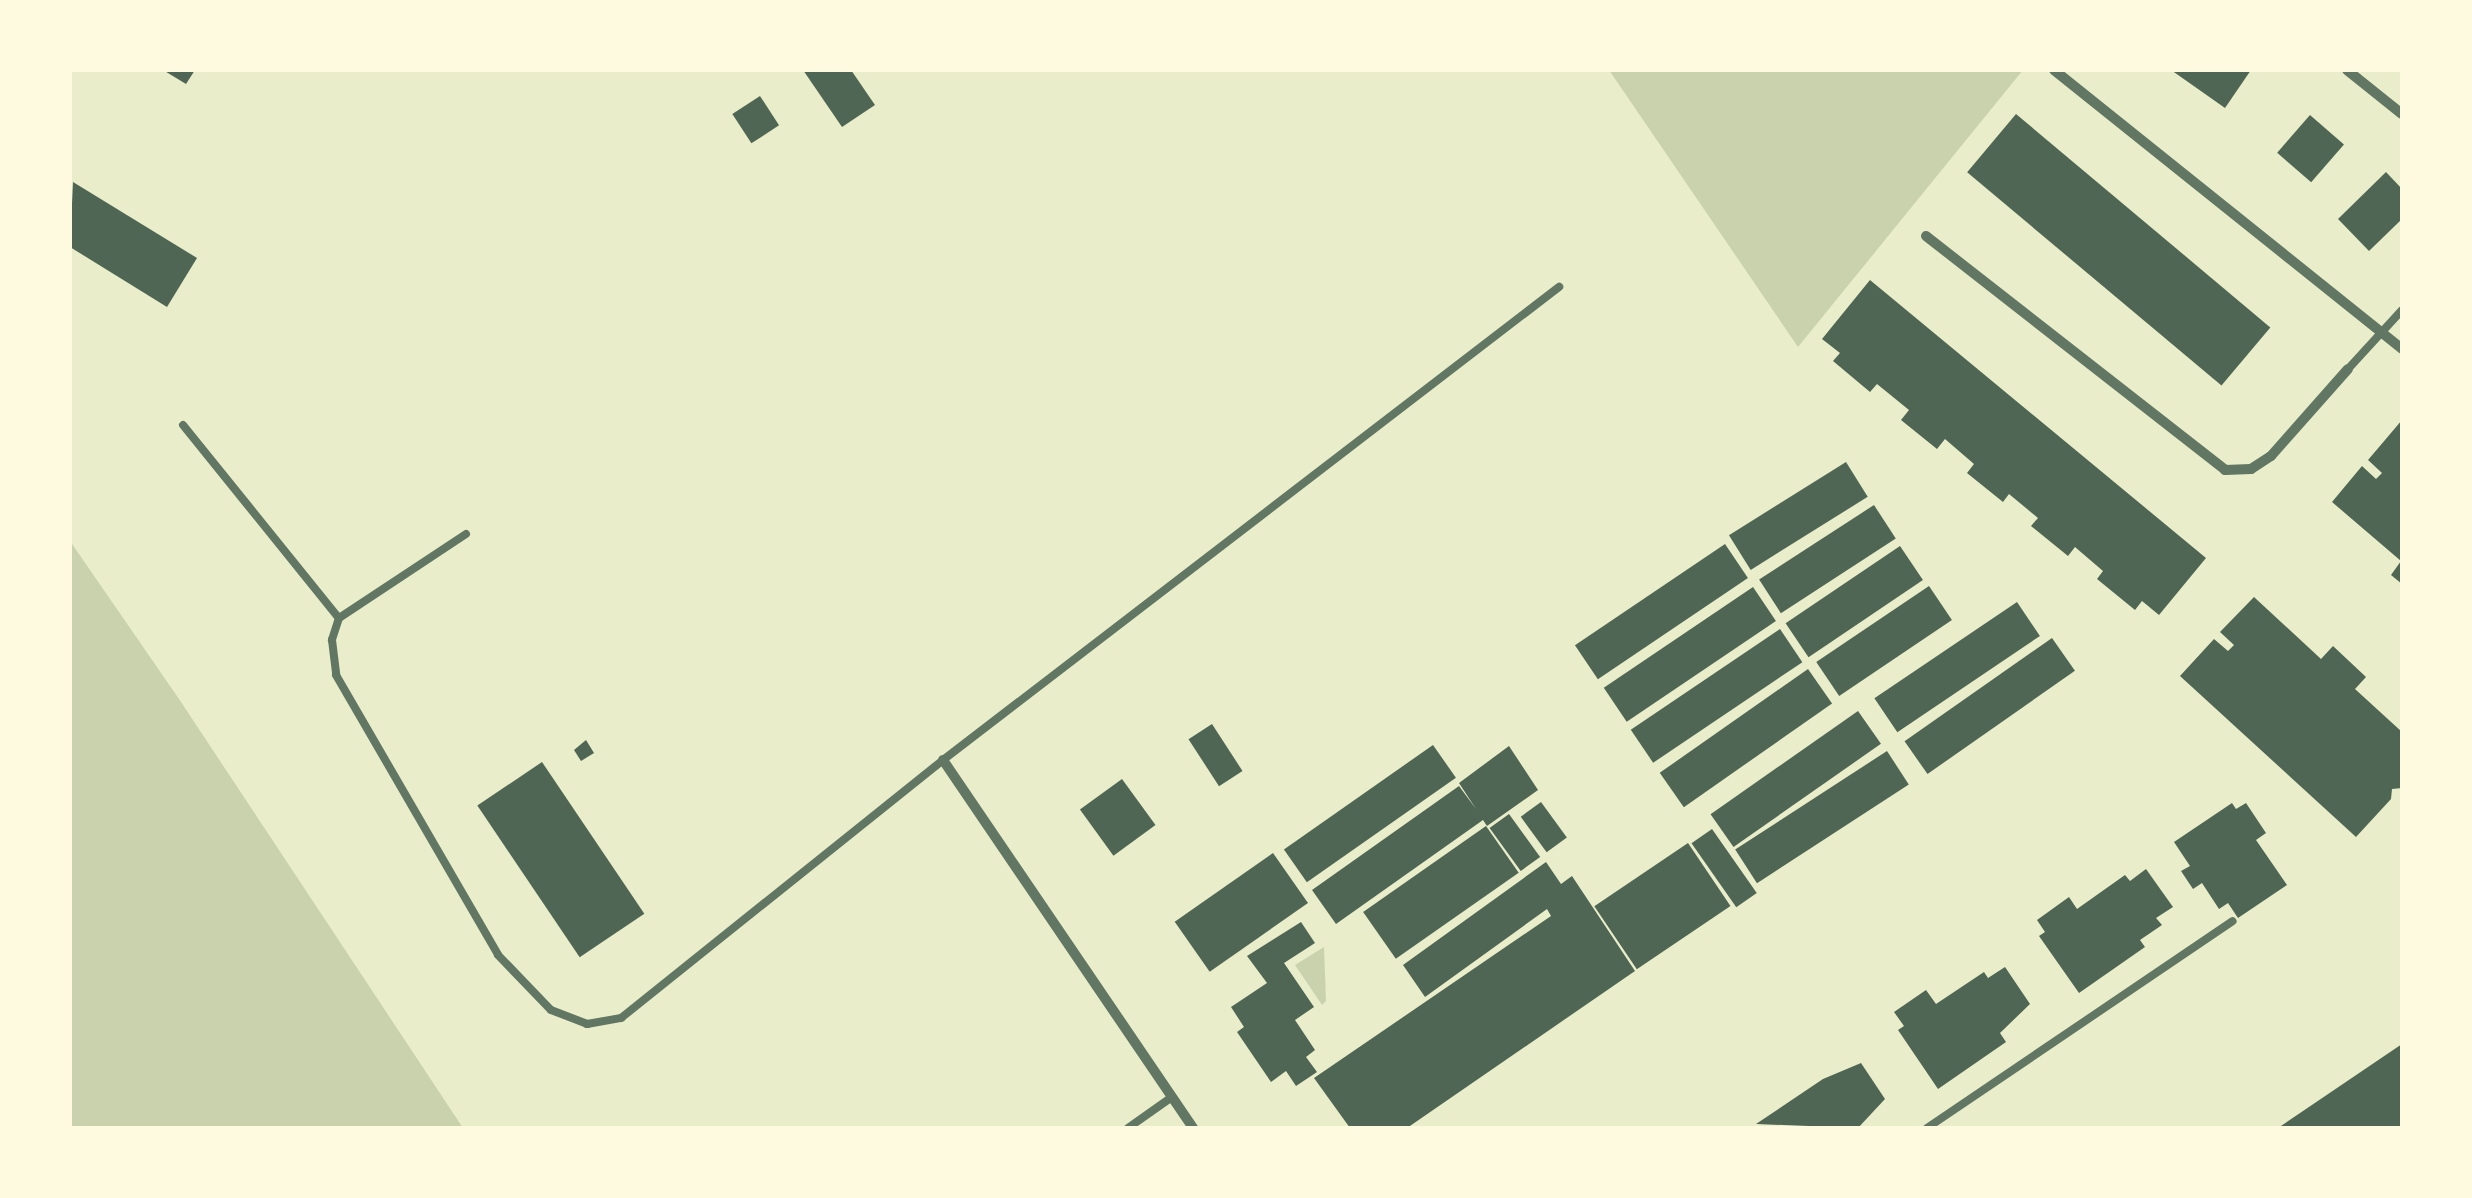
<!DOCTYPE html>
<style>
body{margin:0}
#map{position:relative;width:2472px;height:1198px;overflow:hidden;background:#e9edc9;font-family:"Varela Round",sans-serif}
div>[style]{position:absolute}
.green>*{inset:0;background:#cad2ad}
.building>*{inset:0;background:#4f6655;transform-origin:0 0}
.service>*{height:8px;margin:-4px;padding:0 4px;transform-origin:4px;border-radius:4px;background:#617663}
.minor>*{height:10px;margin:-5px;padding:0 5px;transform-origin:5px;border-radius:5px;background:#617663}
span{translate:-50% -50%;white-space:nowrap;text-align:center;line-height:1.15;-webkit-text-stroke:10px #fefae0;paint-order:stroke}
.frame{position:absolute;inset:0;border:72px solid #fefae0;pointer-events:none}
</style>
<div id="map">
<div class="green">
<i style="clip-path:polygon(1609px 70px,2023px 70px,1798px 347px)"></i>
<i style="clip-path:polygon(70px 541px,179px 699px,463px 1128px,70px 1128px)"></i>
<i style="clip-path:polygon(1324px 947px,1326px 1001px,1322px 1005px,1295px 965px)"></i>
</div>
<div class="building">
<i style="clip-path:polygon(163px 70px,195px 70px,186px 84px)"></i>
<i style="clip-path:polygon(803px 70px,851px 70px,875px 105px,842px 127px)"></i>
<i style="clip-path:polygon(2171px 70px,2251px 70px,2225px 108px)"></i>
<i style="left:760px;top:96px;width:35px;height:33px;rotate:57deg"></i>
<i style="left:2016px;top:114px;width:332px;height:76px;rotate:40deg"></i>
<i style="left:2310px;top:115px;width:45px;height:50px;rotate:41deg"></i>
<i style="clip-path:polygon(2386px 172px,2402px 189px,2402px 219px,2369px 251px,2338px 219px)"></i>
<i style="clip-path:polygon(73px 182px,197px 258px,167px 307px,70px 247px)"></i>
<i style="clip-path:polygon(1870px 280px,2206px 558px,2159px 615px,2142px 601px,2135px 610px,2097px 579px,2103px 571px,2075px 547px,2068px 556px,2031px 526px,2038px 518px,2009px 494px,2003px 502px,1967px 473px,1974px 464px,1945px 439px,1937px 449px,1901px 420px,1909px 410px,1877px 384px,1870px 392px,1833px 361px,1840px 353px,1822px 339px)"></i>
<i style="clip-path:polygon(2402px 420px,2402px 584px,2391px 575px,2401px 561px,2332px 502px,2362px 466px,2376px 479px,2382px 473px,2368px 460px)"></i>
<i style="left:1846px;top:462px;width:41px;height:138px;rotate:58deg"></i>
<i style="left:1874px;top:505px;width:40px;height:137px;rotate:57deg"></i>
<i style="left:1725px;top:544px;width:41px;height:181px;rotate:56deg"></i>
<i style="left:1900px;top:546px;width:41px;height:138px;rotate:56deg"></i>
<i style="left:1929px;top:586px;width:41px;height:136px;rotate:56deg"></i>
<i style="left:1753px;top:587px;width:41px;height:180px;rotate:56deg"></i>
<i style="clip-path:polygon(2254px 597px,2321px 659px,2333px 646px,2366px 677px,2355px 689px,2402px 732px,2402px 788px,2392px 789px,2391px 799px,2356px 837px,2180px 676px,2214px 639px,2228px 651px,2234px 645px,2220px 632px)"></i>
<i style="left:2017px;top:602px;width:41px;height:172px;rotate:56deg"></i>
<i style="left:1780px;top:629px;width:40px;height:180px;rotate:56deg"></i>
<i style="left:2052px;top:638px;width:40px;height:180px;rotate:55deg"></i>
<i style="left:1808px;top:669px;width:42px;height:181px;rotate:55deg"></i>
<i style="left:1858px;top:711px;width:40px;height:180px;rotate:55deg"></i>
<i style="left:1212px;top:724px;width:56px;height:28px;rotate:57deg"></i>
<i style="clip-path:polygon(586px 740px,594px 753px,581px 761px,574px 750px)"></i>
<i style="left:1433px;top:745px;width:40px;height:182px;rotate:55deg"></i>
<i style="clip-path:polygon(1509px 746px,1538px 790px,1487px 826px,1483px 820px,1336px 924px,1312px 890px,1459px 786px,1476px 809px,1459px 783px)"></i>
<i style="left:1887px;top:751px;width:40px;height:181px;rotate:57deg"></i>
<i style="left:542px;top:762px;width:183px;height:78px;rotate:56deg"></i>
<i style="left:1122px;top:779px;width:57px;height:52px;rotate:54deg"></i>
<i style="left:1541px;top:802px;width:44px;height:25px;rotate:54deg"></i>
<i style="clip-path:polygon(2232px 803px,2236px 809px,2246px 803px,2266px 833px,2256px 840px,2287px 885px,2238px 918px,2228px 903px,2219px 909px,2202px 883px,2193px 889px,2181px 871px,2190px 866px,2174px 842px)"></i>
<i style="left:1509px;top:814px;width:53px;height:24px;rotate:54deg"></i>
<i style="left:1486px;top:826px;width:57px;height:150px;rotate:55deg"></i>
<i style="left:1712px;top:829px;width:78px;height:25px;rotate:55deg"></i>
<i style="left:1688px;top:843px;width:76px;height:113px;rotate:56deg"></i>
<i style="left:1273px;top:853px;width:61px;height:120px;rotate:55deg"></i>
<i style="clip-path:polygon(1546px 862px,1561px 884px,1572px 876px,1635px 971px,1407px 1128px,1350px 1128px,1314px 1078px,1551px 916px,1547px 909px,1425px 997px,1403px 965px)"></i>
<i style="clip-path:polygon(2146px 869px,2173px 907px,2156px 918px,2162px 925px,2140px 940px,2145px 947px,2079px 993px,2039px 936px,2045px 932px,2037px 920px,2069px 897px,2077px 909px,2125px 875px,2130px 881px)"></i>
<i style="clip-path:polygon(1301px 922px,1315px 943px,1284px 963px,1314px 1007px,1295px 1020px,1315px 1050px,1306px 1057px,1317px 1072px,1296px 1086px,1286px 1071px,1271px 1082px,1237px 1032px,1244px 1027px,1231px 1007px,1267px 983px,1247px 956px)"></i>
<i style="clip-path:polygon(2005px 967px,2030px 1004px,2000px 1033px,2006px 1042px,1938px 1089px,1898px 1030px,1904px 1026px,1894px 1012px,1926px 990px,1936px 1004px,1984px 972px,1988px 978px)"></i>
<i style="clip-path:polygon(2402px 1044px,2402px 1128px,2278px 1128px)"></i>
<i style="clip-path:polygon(1861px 1063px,1885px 1099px,1858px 1128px,1756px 1124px,1823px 1079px)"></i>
</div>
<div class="service">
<i style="left:2348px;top:369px;width:80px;rotate:-47.5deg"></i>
<i style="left:183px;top:425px;width:248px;rotate:51.1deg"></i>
<i style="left:466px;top:534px;width:152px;rotate:146.5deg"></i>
<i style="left:339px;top:618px;width:23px;rotate:108deg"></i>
<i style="left:332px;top:640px;width:35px;rotate:83deg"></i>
<i style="left:336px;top:675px;width:323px;rotate:59.9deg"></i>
<i style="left:498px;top:955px;width:76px;rotate:46.1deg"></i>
<i style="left:551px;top:1010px;width:39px;rotate:21deg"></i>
<i style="left:587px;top:1024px;width:35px;rotate:-10deg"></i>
<i style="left:621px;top:1018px;width:413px;rotate:-38.7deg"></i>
<i style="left:943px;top:760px;width:777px;rotate:-37.52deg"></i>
<i style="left:1128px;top:1128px;width:54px;rotate:-35.2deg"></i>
<i style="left:1927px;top:1128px;width:369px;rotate:-34.1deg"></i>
</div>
<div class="minor">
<i style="left:2054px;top:70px;width:446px;rotate:38.7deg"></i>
<i style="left:2347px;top:70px;width:70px;rotate:38.7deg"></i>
<i style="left:1926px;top:236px;width:380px;rotate:38deg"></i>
<i style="left:2225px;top:470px;width:26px;rotate:-2deg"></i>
<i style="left:2251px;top:469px;width:24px;rotate:-33deg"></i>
<i style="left:2271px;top:456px;width:116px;rotate:-48.5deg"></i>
<i style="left:943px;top:760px;width:445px;rotate:55.8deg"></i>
</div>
<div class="frame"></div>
</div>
